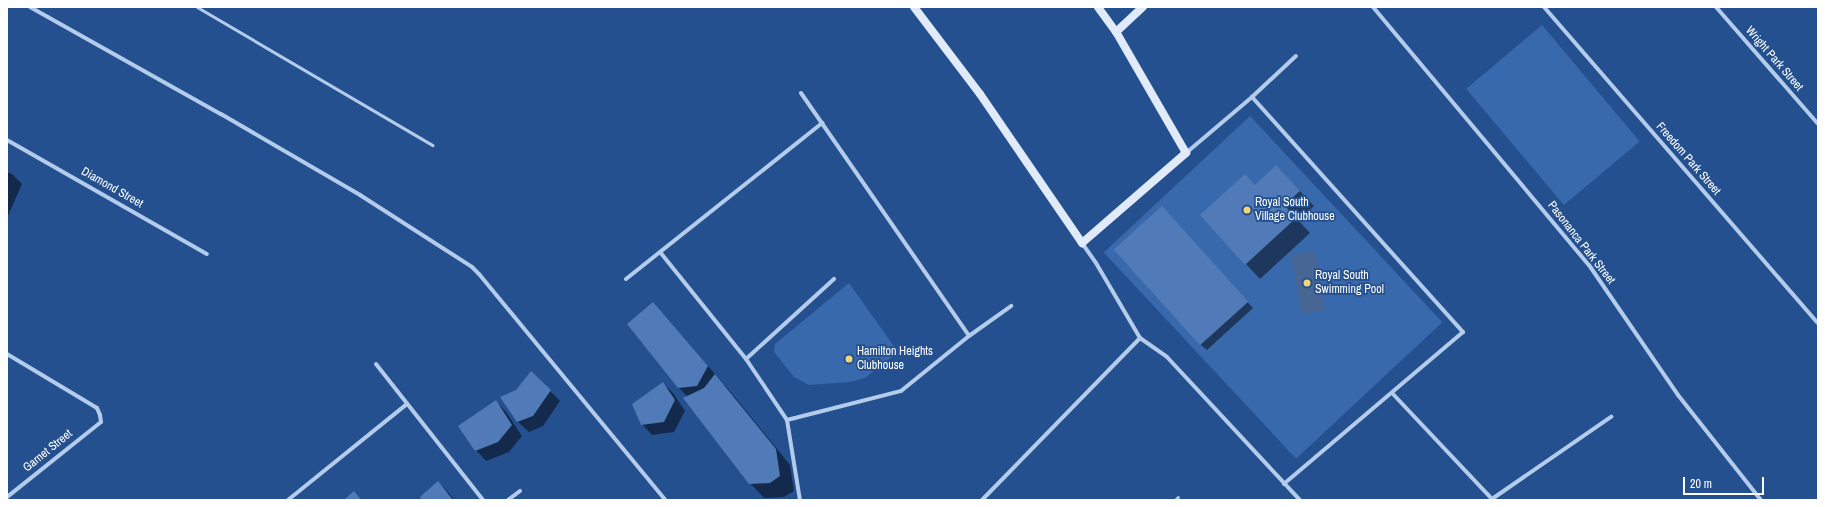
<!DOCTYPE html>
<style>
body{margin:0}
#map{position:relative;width:1825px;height:507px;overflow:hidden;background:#24508f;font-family:"Archivo Narrow",sans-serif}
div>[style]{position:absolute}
.green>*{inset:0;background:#3869ac;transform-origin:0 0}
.water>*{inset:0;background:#486694;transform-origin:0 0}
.shadow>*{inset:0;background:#0007}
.building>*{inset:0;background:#507bb8;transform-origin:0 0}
.lane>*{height:3px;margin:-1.5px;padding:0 1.5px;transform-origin:1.5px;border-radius:1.5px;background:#b4ccec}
.street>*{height:4px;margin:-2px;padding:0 2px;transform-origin:2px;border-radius:2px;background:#b4ccec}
.secondary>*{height:8px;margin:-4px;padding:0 4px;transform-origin:4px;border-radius:4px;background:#e0eaf9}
.dots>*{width:11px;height:11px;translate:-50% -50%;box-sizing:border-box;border:2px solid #24508f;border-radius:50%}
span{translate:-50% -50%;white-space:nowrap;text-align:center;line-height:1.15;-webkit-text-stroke:3.5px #24508f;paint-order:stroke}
.street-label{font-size:12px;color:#fff}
.poi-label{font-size:12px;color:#fff}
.left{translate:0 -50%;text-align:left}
.frame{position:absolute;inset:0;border:8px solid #fff;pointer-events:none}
.scale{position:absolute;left:1683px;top:477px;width:81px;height:18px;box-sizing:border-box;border:2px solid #fff;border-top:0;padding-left:5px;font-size:12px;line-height:14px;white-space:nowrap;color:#fff;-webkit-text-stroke:3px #24508f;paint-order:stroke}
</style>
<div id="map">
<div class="green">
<i style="left:1542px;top:25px;width:152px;height:99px;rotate:50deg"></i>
<i style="left:1250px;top:116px;width:282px;height:200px;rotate:47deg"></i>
<i style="clip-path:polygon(849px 283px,898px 352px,865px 378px,850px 382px,809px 385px,794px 377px,774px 352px,775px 344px)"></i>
</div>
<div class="water">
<i style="left:1314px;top:251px;width:60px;height:23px;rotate:80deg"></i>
</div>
<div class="shadow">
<i style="clip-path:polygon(1276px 166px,1314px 206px,1298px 220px,1310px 233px,1260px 279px,1246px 264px,1245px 175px,1256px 186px)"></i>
<i style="clip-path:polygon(7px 172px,12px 174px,22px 184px,7px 218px)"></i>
<i style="clip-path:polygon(1167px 213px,1253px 308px,1207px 350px,1201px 345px)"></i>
<i style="clip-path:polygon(653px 303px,729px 390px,790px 465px,794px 491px,784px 497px,764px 498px,750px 483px,688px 397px,678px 387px)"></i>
<i style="clip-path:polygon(663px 383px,673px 393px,685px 411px,674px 432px,652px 435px,642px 424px)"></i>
<i style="clip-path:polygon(516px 391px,550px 391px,560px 401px,543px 426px,529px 432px,518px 422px,502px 398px)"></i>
<i style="clip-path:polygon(496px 401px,506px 412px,522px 436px,509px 452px,486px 461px,476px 450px)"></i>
<i style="clip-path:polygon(438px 482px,448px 492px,454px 500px,423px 500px)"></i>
</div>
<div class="building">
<i style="clip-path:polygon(1276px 165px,1300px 191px,1284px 205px,1296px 218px,1245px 265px,1200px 215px,1245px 174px,1255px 185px)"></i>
<i style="left:1162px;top:206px;width:129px;height:65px;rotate:48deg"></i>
<i style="clip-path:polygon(653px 302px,708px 366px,697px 386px,678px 388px,627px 324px)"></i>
<i style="clip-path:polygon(531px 371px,551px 390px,533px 416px,517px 422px,500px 397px,516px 390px)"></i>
<i style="clip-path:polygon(715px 374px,776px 449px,780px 476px,770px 483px,749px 484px,683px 398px,704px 388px)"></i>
<i style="clip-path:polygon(663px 382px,675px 400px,664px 422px,641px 425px,632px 404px)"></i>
<i style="clip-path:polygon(496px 400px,512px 425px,498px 442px,475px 451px,458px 426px)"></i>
<i style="clip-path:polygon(438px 481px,453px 500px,422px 500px,420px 497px)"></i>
<i style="clip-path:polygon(354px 491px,361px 500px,344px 500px)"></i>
</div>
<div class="lane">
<i style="left:197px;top:7px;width:273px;rotate:30.4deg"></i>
<i style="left:1175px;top:500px;width:4px;rotate:-45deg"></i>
</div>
<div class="street">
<i style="left:30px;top:7px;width:219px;rotate:29.3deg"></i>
<i style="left:221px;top:114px;width:161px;rotate:30.2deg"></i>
<i style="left:360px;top:195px;width:133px;rotate:32.7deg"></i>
<i style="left:472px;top:267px;width:10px;rotate:45deg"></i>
<i style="left:479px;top:274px;width:293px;rotate:50.5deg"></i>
<i style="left:1373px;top:7px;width:336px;rotate:50.1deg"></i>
<i style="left:1589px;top:265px;width:158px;rotate:55.6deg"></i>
<i style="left:1678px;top:395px;width:134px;rotate:51.7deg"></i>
<i style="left:1544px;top:7px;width:418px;rotate:49.1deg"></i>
<i style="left:1716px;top:7px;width:155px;rotate:48.9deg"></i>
<i style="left:801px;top:93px;width:295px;rotate:55.3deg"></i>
<i style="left:1252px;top:97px;width:316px;rotate:48.1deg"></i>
<i style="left:1463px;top:332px;width:235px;rotate:139.7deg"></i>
<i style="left:7px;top:140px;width:230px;rotate:29.7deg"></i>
<i style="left:1186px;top:153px;width:87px;rotate:-40.3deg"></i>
<i style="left:1252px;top:97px;width:60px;rotate:-43deg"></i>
<i style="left:1082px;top:243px;width:24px;rotate:55deg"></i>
<i style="left:1096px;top:263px;width:87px;rotate:59.6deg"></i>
<i style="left:1140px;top:338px;width:33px;rotate:35deg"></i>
<i style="left:1167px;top:357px;width:195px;rotate:47.1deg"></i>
<i style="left:660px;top:252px;width:137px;rotate:51.2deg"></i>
<i style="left:746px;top:359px;width:73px;rotate:56.1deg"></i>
<i style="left:787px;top:420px;width:81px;rotate:80.8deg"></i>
<i style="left:626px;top:279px;width:251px;rotate:-38.5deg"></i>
<i style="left:7px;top:354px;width:105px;rotate:31deg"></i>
<i style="left:97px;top:408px;width:8px;rotate:67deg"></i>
<i style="left:100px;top:415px;width:7px;rotate:82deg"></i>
<i style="left:101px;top:422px;width:120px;rotate:141.4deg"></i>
<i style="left:746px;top:359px;width:119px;rotate:-42.3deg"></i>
<i style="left:376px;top:364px;width:173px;rotate:51.8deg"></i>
<i style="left:1392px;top:393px;width:147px;rotate:46.7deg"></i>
<i style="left:787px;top:420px;width:118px;rotate:-14.3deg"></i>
<i style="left:901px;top:391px;width:87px;rotate:-39deg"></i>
<i style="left:969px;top:336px;width:52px;rotate:-35.5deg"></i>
<i style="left:1492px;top:499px;width:145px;rotate:-34.6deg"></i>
<i style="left:288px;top:500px;width:153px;rotate:-38.9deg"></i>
<i style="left:508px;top:500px;width:15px;rotate:-37deg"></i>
<i style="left:982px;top:500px;width:226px;rotate:-45.7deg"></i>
</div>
<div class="secondary">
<i style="left:914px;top:7px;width:109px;rotate:52.8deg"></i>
<i style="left:980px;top:94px;width:181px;rotate:55.6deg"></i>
<i style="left:1082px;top:243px;width:138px;rotate:-40.9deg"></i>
<i style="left:1186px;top:153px;width:140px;rotate:-120deg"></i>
<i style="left:1116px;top:32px;width:31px;rotate:-126deg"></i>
<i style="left:1116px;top:32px;width:37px;rotate:-43deg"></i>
</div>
<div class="dots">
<i style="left:1247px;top:210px;background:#f6d578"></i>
<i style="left:1307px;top:283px;background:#f6d578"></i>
<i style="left:849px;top:359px;background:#f6d578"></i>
</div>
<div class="street-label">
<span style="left:1774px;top:59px;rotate:49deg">Wright Park Street</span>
<span style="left:1688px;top:159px;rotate:49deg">Freedom Park Street</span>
<span style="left:112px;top:188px;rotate:30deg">Diamond Street</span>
<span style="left:1581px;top:243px;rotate:52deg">Pasonanca Park Street</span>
<span style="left:48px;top:451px;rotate:-39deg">Garnet Street</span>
</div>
<div class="poi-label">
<span class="left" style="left:1255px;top:210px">Royal South<br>Village Clubhouse</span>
<span class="left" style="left:1315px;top:283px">Royal South<br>Swimming Pool</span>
<span class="left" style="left:857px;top:359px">Hamilton Heights<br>Clubhouse</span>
</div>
<div class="frame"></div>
<div class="scale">20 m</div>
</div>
